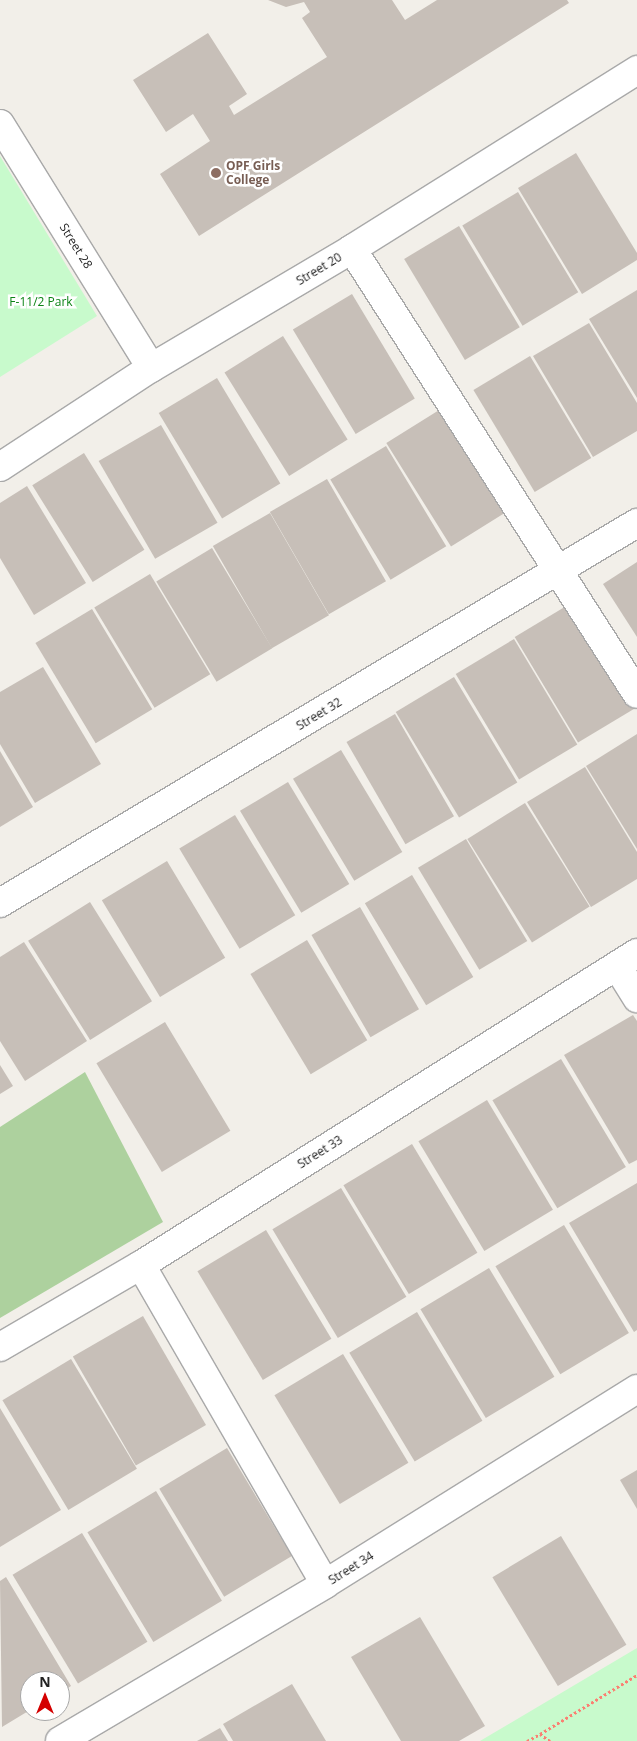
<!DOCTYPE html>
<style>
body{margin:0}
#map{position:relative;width:637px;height:1741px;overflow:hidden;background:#f2efe9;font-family:"Open Sans",sans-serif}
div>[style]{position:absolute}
.forest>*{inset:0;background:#add19e}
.park>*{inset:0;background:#c8facc}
.building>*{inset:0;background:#c7bfb8;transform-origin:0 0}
.path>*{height:3px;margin-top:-1.5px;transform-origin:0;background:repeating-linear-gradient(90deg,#fa8072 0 2.5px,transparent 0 5px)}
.roads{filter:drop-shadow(1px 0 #a9a9a9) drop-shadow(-1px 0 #a9a9a9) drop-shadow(0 1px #a9a9a9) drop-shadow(0 -1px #a9a9a9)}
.street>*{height:28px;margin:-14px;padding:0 14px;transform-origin:14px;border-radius:14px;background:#fff}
.dots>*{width:14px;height:14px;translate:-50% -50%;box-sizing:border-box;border:2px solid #fff;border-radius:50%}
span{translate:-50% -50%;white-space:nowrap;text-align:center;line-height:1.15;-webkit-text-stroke:5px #fff;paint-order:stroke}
.education-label{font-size:12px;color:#785e54;font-weight:700}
.left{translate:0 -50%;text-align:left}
.street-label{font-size:12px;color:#222}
.park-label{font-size:12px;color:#0c8416}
.north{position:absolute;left:20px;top:1671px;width:50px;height:50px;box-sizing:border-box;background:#fff;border:1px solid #a7a7a7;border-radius:50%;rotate:0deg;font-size:14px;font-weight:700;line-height:20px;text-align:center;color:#222}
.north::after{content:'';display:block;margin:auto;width:18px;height:22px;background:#d40000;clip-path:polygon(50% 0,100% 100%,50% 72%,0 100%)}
</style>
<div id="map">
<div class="forest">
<i style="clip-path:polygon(85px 1072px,163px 1222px,0 1318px,0 1127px)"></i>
</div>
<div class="park">
<i style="clip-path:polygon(0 156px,97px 316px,0 377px)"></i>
<i style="clip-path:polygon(637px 1648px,637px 1741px,480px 1741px)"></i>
</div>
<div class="building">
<i style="clip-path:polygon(268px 0,392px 0,405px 20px,437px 0,567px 0,569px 3px,199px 236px,160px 174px,210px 141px,193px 114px,166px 132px,133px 80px,208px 33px,247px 94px,229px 106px,234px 115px,327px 57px,302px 18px,310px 12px,304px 2px,286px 7px)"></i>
<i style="clip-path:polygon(576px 153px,637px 253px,637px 260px,582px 294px,518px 188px)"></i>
<i style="left:518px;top:192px;width:117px;height:65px;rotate:59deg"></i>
<i style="left:459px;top:226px;width:118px;height:64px;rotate:59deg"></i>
<i style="clip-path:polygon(637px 290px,637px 398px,589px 319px)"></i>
<i style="left:352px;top:294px;width:122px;height:69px;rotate:59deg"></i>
<i style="clip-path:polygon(589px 323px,637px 403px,637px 431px,593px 457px,533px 356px)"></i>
<i style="left:283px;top:336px;width:122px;height:69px;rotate:58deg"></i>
<i style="left:530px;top:356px;width:119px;height:66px;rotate:59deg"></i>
<i style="left:217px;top:378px;width:123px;height:68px;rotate:59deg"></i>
<i style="left:444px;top:407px;width:122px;height:68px;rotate:58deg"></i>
<i style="left:161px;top:425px;width:113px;height:72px;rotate:60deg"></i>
<i style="left:386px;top:446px;width:117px;height:65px;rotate:59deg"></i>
<i style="left:84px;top:453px;width:114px;height:61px;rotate:58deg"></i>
<i style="left:327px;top:479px;width:118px;height:66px;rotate:60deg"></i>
<i style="clip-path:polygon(27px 486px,86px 583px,34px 615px,0 558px,0 503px)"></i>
<i style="left:270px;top:513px;width:118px;height:66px;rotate:60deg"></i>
<i style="left:212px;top:548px;width:117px;height:65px;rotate:59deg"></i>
<i style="clip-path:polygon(637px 562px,637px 637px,603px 584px)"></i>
<i style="left:150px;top:574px;width:117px;height:65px;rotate:59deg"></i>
<i style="left:573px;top:602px;width:123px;height:68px;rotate:59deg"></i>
<i style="left:92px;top:609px;width:117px;height:66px;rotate:59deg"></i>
<i style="left:514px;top:639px;width:123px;height:68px;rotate:59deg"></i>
<i style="clip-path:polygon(43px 667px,101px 764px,35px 803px,0 744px,0 692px)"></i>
<i style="left:454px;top:677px;width:123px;height:68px;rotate:59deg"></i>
<i style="left:395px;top:714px;width:118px;height:56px;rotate:60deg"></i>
<i style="clip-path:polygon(637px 734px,637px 849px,586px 766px)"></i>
<i style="left:341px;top:750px;width:119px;height:56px;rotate:59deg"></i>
<i style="clip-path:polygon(0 751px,33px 807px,0 827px)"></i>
<i style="clip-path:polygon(585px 767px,637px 852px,637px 879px,591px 907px,527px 802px)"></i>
<i style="left:288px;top:782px;width:119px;height:56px;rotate:59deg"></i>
<i style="left:525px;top:803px;width:122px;height:68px;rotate:58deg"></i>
<i style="left:235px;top:815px;width:117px;height:65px;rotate:59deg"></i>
<i style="left:466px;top:839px;width:119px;height:56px;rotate:59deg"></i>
<i style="left:167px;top:861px;width:113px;height:76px;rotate:59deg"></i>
<i style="left:412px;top:875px;width:119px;height:55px;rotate:59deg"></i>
<i style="left:90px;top:902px;width:117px;height:73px;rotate:58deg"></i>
<i style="left:360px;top:907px;width:118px;height:56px;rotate:60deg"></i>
<i style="left:307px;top:940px;width:117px;height:66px;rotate:59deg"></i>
<i style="clip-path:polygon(24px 942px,87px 1041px,25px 1081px,0 1041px,0 957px)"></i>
<i style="clip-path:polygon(633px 1015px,637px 1021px,637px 1160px,629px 1164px,564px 1055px)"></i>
<i style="left:165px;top:1022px;width:127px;height:80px;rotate:59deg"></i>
<i style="left:561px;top:1059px;width:126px;height:80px;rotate:59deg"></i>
<i style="clip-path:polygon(0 1065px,13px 1086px,0 1094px)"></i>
<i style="left:487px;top:1100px;width:128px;height:80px;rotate:59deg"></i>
<i style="left:412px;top:1144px;width:127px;height:80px;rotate:59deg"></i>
<i style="clip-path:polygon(637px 1183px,637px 1330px,634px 1332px,569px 1223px)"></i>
<i style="left:341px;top:1188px;width:127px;height:80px;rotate:59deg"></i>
<i style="left:564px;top:1225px;width:126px;height:80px;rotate:59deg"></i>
<i style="left:266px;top:1230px;width:127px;height:80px;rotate:59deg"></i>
<i style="left:489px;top:1268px;width:127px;height:80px;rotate:59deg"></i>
<i style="left:417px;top:1312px;width:127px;height:79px;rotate:59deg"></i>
<i style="left:143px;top:1316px;width:126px;height:81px;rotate:60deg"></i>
<i style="left:343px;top:1354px;width:127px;height:80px;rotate:59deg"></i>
<i style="left:71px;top:1359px;width:128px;height:80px;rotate:59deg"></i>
<i style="clip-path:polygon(0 1408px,61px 1510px,0 1547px)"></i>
<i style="left:227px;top:1448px;width:126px;height:79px;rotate:59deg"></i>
<i style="clip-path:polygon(637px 1470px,637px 1509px,620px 1480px)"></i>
<i style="left:156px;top:1491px;width:128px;height:80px;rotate:59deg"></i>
<i style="left:82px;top:1533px;width:127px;height:81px;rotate:59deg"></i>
<i style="left:561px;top:1536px;width:127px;height:80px;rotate:59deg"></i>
<i style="clip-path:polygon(6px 1577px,71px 1686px,60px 1693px,60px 1681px,30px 1681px,30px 1710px,2px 1727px,0 1581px)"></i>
<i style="clip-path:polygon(420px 1617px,485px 1726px,459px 1741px,401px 1741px,351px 1657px)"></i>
<i style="clip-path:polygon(292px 1684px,326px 1741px,233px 1741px,223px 1724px)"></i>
<i style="clip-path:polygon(220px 1728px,228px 1741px,197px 1741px)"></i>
</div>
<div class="path">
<i style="left:527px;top:1741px;width:15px;rotate:-28deg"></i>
<i style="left:550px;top:1741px;width:12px;rotate:-145deg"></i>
<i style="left:540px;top:1734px;width:114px;rotate:-31.3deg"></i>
</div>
<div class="roads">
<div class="street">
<i style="left:0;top:124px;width:287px;rotate:58.2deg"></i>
<i style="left:352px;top:249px;width:528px;rotate:57.36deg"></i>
<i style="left:0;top:467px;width:181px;rotate:-33.3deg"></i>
<i style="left:151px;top:368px;width:234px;rotate:-30.6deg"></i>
<i style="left:352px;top:249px;width:337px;rotate:-32.1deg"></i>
<i style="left:0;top:903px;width:742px;rotate:-30.82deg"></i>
<i style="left:617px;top:966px;width:38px;rotate:58deg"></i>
<i style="left:141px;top:1265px;width:368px;rotate:60deg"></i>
<i style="left:0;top:1347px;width:163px;rotate:-30.2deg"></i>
<i style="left:141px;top:1265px;width:586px;rotate:-32.17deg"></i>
<i style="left:60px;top:1741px;width:308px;rotate:-30.6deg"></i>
<i style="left:325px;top:1584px;width:368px;rotate:-32deg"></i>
</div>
</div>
<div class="dots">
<i style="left:216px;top:173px;background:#8d6e63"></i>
</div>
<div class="education-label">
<span class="left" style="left:226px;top:173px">OPF Girls<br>College</span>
</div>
<div class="street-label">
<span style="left:76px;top:246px;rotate:58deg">Street 28</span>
<span style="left:319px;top:269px;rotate:-31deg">Street 20</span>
<span style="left:319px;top:714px;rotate:-31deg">Street 32</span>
<span style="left:320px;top:1152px;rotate:-32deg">Street 33</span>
<span style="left:351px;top:1568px;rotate:-32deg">Street 34</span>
</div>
<div class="park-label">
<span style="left:41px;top:302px">F-11/2 Park</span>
</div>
<div class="north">N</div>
</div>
